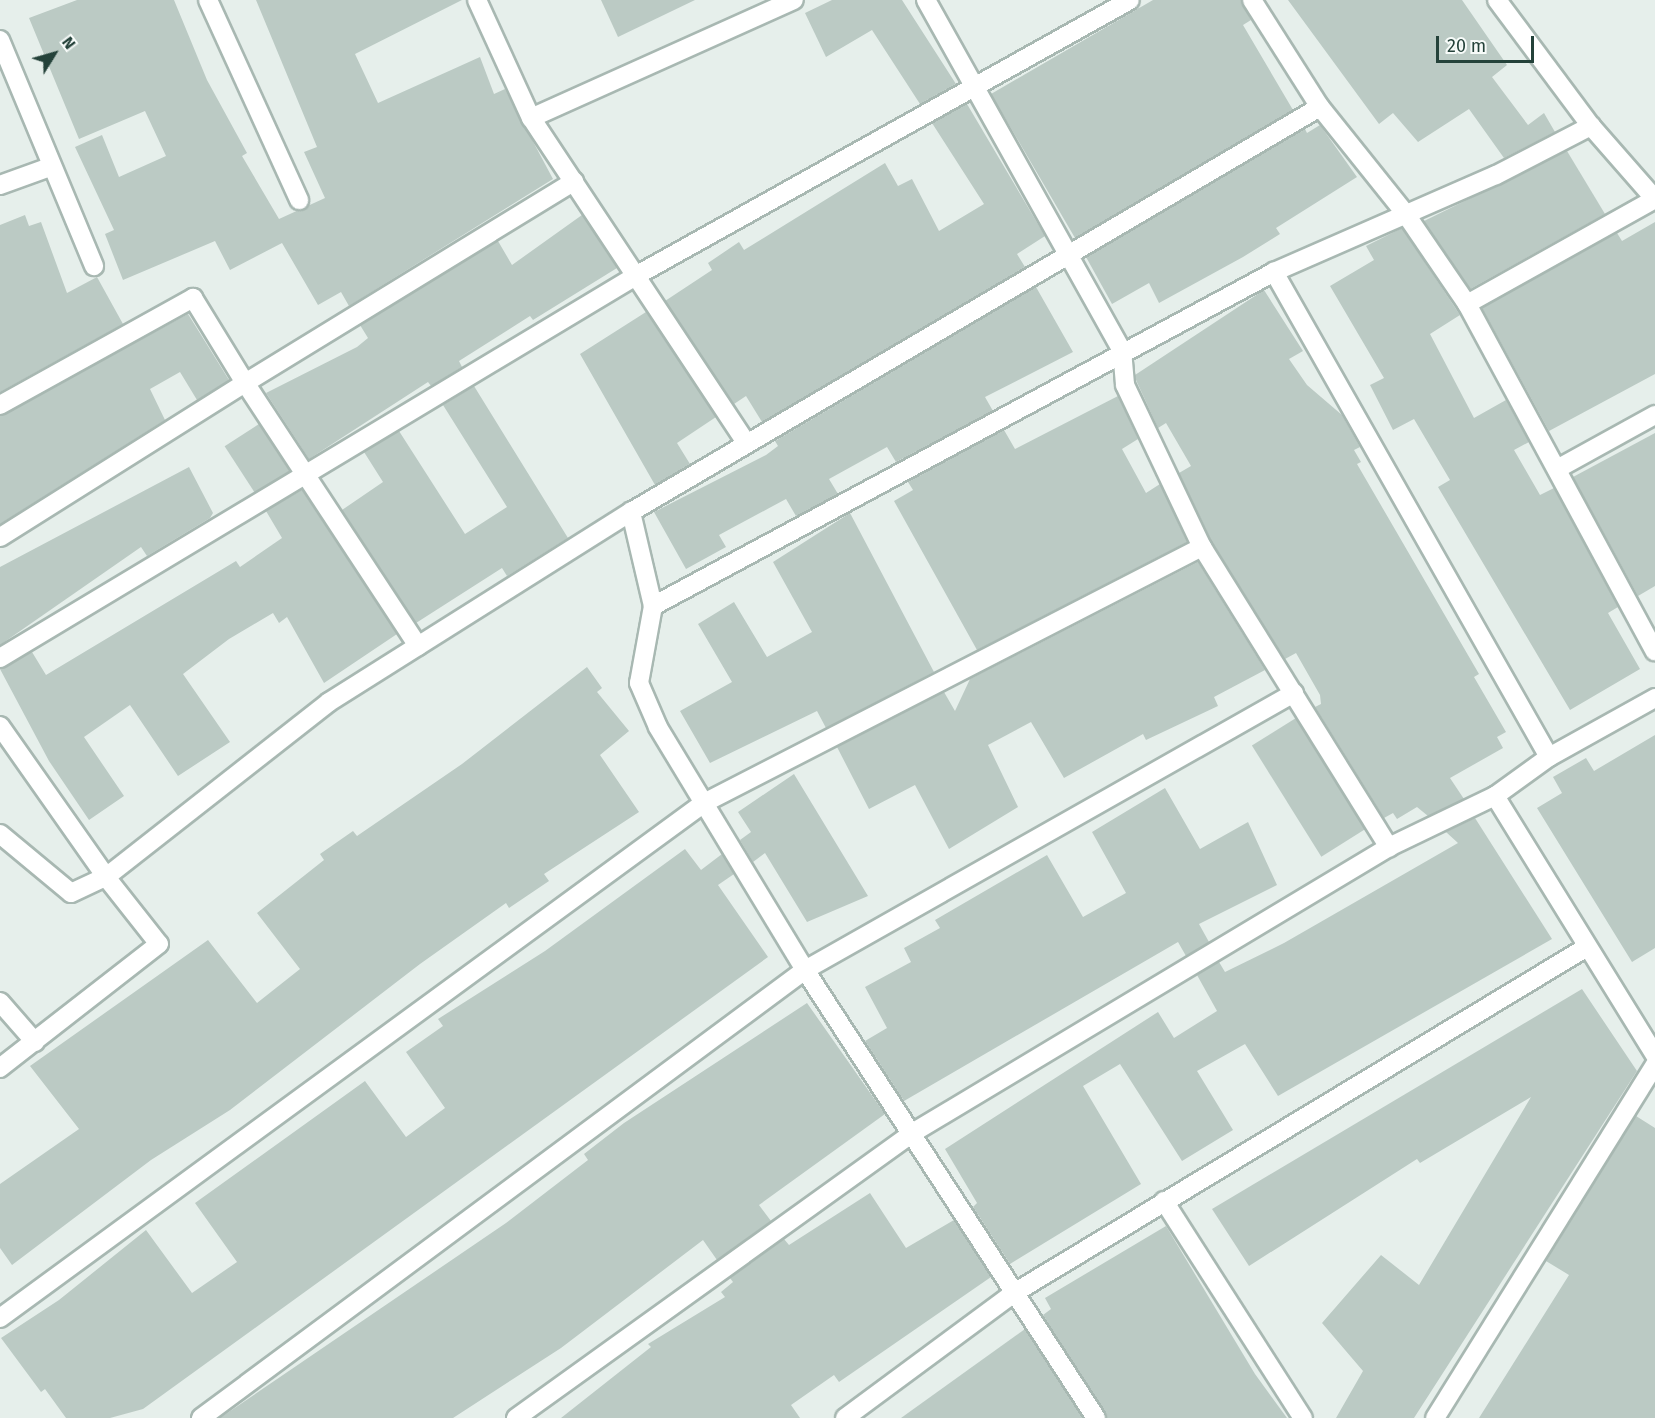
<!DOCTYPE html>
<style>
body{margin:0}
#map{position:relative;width:1655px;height:1418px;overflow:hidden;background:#e6efeb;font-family:"Fira Sans",sans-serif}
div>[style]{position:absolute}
.building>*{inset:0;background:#bbcac4;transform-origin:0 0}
.roads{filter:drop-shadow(2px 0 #a8b8b2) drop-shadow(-2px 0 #a8b8b2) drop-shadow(0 2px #a8b8b2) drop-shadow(0 -2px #a8b8b2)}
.minor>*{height:18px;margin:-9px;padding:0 9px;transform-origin:9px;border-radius:9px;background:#fff}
span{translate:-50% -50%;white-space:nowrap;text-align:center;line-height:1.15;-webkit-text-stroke:5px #f7fbf9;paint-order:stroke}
.north{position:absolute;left:24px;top:24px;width:60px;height:60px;-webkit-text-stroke:4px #f7fbf9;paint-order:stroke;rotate:53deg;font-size:16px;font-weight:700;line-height:24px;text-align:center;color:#24423a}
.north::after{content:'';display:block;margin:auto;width:21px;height:27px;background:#24423a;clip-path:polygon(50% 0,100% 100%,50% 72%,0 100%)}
.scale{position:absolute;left:1436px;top:36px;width:98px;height:27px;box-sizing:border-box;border:3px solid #24423a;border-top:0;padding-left:8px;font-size:18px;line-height:21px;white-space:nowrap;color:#24423a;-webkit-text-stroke:4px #f7fbf9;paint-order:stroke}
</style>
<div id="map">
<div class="building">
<i style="clip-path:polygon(77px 0,174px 0,207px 80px,247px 153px,242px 156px,279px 219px,325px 198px,304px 152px,317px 147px,256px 0,462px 0,355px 54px,378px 103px,480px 57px,494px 94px,505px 89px,553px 179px,349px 306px,341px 292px,318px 305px,282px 243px,230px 270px,215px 241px,123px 280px,105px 234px,114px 230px,75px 147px,102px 135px,119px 177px,166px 156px,145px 111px,79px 139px,29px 18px)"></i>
<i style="clip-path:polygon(601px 0,695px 0,618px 37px)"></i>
<i style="clip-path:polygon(832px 0,902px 0,956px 84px,920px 104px,872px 30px,826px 57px,805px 13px)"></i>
<i style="clip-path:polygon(1153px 0,1241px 0,1251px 20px,1243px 25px,1293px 110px,1075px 238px,991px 94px)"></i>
<i style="clip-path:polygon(1288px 0,1462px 0,1507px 65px,1492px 77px,1528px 125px,1544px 113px,1555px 132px,1504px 158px,1469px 109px,1418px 142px,1393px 113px,1379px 124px)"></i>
<i style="clip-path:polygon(967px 104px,1045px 236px,1017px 254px,1025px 267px,762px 422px,746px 396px,734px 404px,665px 301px,712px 270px,708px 263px,739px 242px,744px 250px,885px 163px,898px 186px,912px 179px,939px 231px,984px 204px,932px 123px)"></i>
<i style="clip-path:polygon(1320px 125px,1357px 177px,1276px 228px,1280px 234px,1243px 257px,1159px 303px,1149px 283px,1112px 304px,1086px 257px,1305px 129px,1307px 133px)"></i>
<i style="clip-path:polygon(1567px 151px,1605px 214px,1470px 289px,1424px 221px)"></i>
<i style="clip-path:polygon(25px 215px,29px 226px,41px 222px,67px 293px,97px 277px,123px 324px,0 392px,0 225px)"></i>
<i style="clip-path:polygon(582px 215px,617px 268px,533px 320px,530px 316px,459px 361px,462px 367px,431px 386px,428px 382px,309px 459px,266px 393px,357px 347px,368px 338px,360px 325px,498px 241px,512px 265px)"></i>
<i style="clip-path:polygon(1655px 222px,1655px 374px,1549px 431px,1482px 308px,1617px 233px,1622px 241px)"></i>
<i style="clip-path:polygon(1402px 228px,1460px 315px,1430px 334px,1474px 418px,1506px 400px,1529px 442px,1514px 450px,1540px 495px,1554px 488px,1618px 607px,1608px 613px,1640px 669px,1570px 710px,1438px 487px,1450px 480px,1414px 419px,1393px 430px,1370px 385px,1384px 378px,1330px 286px,1374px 260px,1366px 246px)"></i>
<i style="clip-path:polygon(1036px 287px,1073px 352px,985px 397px,993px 411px,896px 462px,887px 447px,829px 479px,838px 494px,796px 516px,786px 499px,719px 535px,726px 547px,686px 569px,654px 512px,766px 455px,778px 446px,775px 441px)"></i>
<i style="clip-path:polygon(1264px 290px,1303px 351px,1289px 359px,1307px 385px,1342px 415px,1360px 447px,1354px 450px,1361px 462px,1357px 464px,1479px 674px,1474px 677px,1506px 732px,1497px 737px,1503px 748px,1450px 778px,1464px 799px,1428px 816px,1417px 807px,1397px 819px,1393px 813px,1384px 818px,1315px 707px,1321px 704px,1320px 695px,1296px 653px,1285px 659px,1212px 542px,1179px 473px,1191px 466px,1166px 423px,1158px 428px,1136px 380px,1135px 375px)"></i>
<i style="clip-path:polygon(646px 312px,716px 417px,677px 443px,690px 464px,655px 485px,580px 354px)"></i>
<i style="clip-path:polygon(188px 314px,229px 380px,197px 400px,180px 372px,150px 389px,165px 420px,0 524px,0 416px)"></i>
<i style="clip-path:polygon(474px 386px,568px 538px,507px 576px,502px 568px,416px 623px,342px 510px,383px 482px,364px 452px,399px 431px,465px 534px,507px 507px,443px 405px)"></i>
<i style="clip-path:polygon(1118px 396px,1138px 439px,1122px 449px,1146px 493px,1160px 484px,1187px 542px,977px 650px,894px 501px,913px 490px,908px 482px,1004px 430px,1015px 449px)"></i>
<i style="left:259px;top:424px;width:56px;height:41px;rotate:57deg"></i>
<i style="clip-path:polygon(1655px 433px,1655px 586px,1638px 596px,1573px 477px)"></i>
<i style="clip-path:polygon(189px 467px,213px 513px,210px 518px,147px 556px,141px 547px,0 645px,0 567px)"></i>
<i style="clip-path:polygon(302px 490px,397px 634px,324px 683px,287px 617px,279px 623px,273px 613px,229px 639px,183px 674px,230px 742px,178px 776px,130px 705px,84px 737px,124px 796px,89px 820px,49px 761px,0 669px,32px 652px,46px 675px,236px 561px,240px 567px,282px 538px,266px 511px)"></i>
<i style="clip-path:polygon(850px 513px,934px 672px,826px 728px,817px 711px,710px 763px,680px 711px,732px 682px,698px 624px,734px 602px,767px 657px,812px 632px,773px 562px)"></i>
<i style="clip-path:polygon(1198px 562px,1265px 670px,1214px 697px,1218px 706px,1146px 740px,1143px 734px,1064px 778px,1031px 722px,988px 745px,1018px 807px,949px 849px,915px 785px,869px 809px,837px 747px,944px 692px,955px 711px,970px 679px)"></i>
<i style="clip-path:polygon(587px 667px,602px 688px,597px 692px,629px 731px,600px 755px,639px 812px,544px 874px,549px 881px,509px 908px,506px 903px,420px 964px,230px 1110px,151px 1160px,12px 1265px,0 1248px,0 1184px,79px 1129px,30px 1066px,208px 940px,257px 1003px,300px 969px,257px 913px,324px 860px,320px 854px,353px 831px,357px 836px,462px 764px)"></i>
<i style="left:1296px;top:718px;width:131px;height:52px;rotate:58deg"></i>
<i style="clip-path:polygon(1655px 735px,1655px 948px,1632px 962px,1537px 808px,1562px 793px,1553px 777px,1586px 758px,1594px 771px)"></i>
<i style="clip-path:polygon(794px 774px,868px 896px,807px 922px,765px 853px,753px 862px,740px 840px,751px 832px,738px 812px)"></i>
<i style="clip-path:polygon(1165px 788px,1200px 849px,1248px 822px,1277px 885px,1199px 924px,1209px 942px,1186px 956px,1178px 942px,904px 1101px,865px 1041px,887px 1028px,865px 987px,911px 962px,904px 948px,940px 928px,935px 920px,1047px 855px,1083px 917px,1126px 893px,1092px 832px)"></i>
<i style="clip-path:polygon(1475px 818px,1552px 939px,1278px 1096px,1245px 1044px,1197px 1071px,1233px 1130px,1182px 1161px,1120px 1064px,1083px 1086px,1141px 1184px,1010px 1264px,973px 1207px,977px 1203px,945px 1149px,1158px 1012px,1174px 1038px,1217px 1011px,1197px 975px,1219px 962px,1225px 972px,1284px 943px,1458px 843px,1446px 832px)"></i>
<i style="clip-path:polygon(685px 849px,701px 870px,722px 854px,734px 874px,718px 885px,768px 957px,143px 1409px,110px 1418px,66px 1418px,45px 1389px,41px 1392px,1px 1338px,59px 1300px,146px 1230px,192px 1293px,237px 1262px,195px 1203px,365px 1081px,406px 1137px,445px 1108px,406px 1052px,443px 1026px,438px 1019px,545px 951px)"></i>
<i style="clip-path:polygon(1582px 989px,1637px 1071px,1414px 1418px,1336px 1418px,1363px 1371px,1322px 1323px,1381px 1255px,1419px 1285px,1531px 1097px,1420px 1163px,1417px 1159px,1249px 1266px,1212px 1209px)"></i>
<i style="clip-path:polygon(807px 1003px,885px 1114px,759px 1205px,771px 1221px,717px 1260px,703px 1240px,561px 1348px,453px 1418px,220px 1418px,506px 1223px,588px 1160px,584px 1154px,624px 1123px)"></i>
<i style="clip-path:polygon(1636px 1116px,1655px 1128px,1655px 1418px,1479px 1418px,1569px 1275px,1546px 1261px)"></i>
<i style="clip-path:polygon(870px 1193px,906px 1248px,954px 1220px,991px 1277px,839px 1382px,834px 1375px,791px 1405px,800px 1418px,561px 1418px,651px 1347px,648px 1344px,725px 1297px,721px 1292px,733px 1282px,730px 1278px,784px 1239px,789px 1245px)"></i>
<i style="clip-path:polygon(1166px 1226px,1255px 1374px,1287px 1418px,1107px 1418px,1043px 1315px,1051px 1309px,1045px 1298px)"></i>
<i style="clip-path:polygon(1025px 1329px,1083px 1418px,901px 1418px,972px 1367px)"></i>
</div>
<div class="roads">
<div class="minor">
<i style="left:208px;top:0;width:220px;rotate:65.5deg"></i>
<i style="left:477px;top:0;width:130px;rotate:65.4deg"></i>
<i style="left:926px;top:0;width:401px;rotate:60.8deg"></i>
<i style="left:1122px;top:350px;width:35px;rotate:85deg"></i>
<i style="left:1125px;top:385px;width:179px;rotate:64.6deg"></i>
<i style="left:1202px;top:547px;width:354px;rotate:58.1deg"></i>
<i style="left:1252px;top:0;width:127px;rotate:57.6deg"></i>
<i style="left:1497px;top:0;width:157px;rotate:53.3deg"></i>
<i style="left:1591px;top:126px;width:97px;rotate:48.8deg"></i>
<i style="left:0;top:40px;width:245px;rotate:67.4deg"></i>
<i style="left:0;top:185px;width:53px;rotate:-19.8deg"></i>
<i style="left:1467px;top:304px;width:211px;rotate:-29.2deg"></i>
<i style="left:0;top:405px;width:221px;rotate:-29deg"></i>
<i style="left:193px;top:298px;width:100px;rotate:58.5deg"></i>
<i style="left:245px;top:383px;width:289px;rotate:147.8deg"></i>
<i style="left:745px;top:441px;width:387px;rotate:-123.5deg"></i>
<i style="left:531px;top:118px;width:288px;rotate:-24.2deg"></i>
<i style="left:1557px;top:469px;width:112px;rotate:-28.9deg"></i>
<i style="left:653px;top:606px;width:97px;rotate:-103.2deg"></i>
<i style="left:631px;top:512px;width:799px;rotate:-30.45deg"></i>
<i style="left:1320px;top:107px;width:136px;rotate:51.3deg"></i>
<i style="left:1405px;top:213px;width:110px;rotate:55.7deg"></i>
<i style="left:1467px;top:304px;width:395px;rotate:61.6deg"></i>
<i style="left:418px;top:646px;width:315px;rotate:-123.3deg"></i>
<i style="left:245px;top:383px;width:386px;rotate:-31.5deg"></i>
<i style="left:0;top:658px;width:746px;rotate:-31deg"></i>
<i style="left:639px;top:274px;width:562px;rotate:-29.16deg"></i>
<i style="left:1655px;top:698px;width:121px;rotate:150.9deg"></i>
<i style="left:1549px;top:757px;width:67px;rotate:144.2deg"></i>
<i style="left:1495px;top:796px;width:304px;rotate:58.3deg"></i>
<i style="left:0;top:726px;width:184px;rotate:54.9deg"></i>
<i style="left:106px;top:877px;width:283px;rotate:-38.1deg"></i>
<i style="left:329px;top:702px;width:357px;rotate:-32.2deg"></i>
<i style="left:1549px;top:757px;width:558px;rotate:-119.55deg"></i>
<i style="left:1274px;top:272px;width:242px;rotate:-23.6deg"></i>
<i style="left:1496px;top:175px;width:107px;rotate:-27.3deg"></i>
<i style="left:0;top:834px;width:92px;rotate:39.7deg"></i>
<i style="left:71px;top:893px;width:38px;rotate:-25deg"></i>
<i style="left:106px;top:877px;width:85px;rotate:51.7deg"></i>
<i style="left:159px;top:944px;width:202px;rotate:142.1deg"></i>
<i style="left:0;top:1002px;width:53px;rotate:48.8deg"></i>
<i style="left:1164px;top:1201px;width:258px;rotate:57.4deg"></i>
<i style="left:0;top:1318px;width:872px;rotate:-36.19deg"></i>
<i style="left:704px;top:803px;width:560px;rotate:-27.21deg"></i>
<i style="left:201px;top:1418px;width:752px;rotate:-36.57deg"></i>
<i style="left:805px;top:970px;width:562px;rotate:-29.53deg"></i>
<i style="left:516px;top:1418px;width:490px;rotate:-35.7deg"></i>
<i style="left:914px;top:1132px;width:554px;rotate:-30.96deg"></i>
<i style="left:1389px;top:847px;width:118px;rotate:-25.7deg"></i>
<i style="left:845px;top:1418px;width:210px;rotate:-36.5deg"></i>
<i style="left:1014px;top:1293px;width:669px;rotate:-31.13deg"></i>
<i style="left:1096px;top:1418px;width:534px;rotate:-123.01deg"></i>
<i style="left:805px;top:970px;width:284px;rotate:-121.2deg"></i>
<i style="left:658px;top:727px;width:48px;rotate:-113.4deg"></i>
<i style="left:639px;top:683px;width:78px;rotate:-79.7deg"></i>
<i style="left:653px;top:606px;width:705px;rotate:-28.27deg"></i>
<i style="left:1435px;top:1418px;width:416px;rotate:-58.1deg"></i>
</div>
</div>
<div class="north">N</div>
<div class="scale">20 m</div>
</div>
